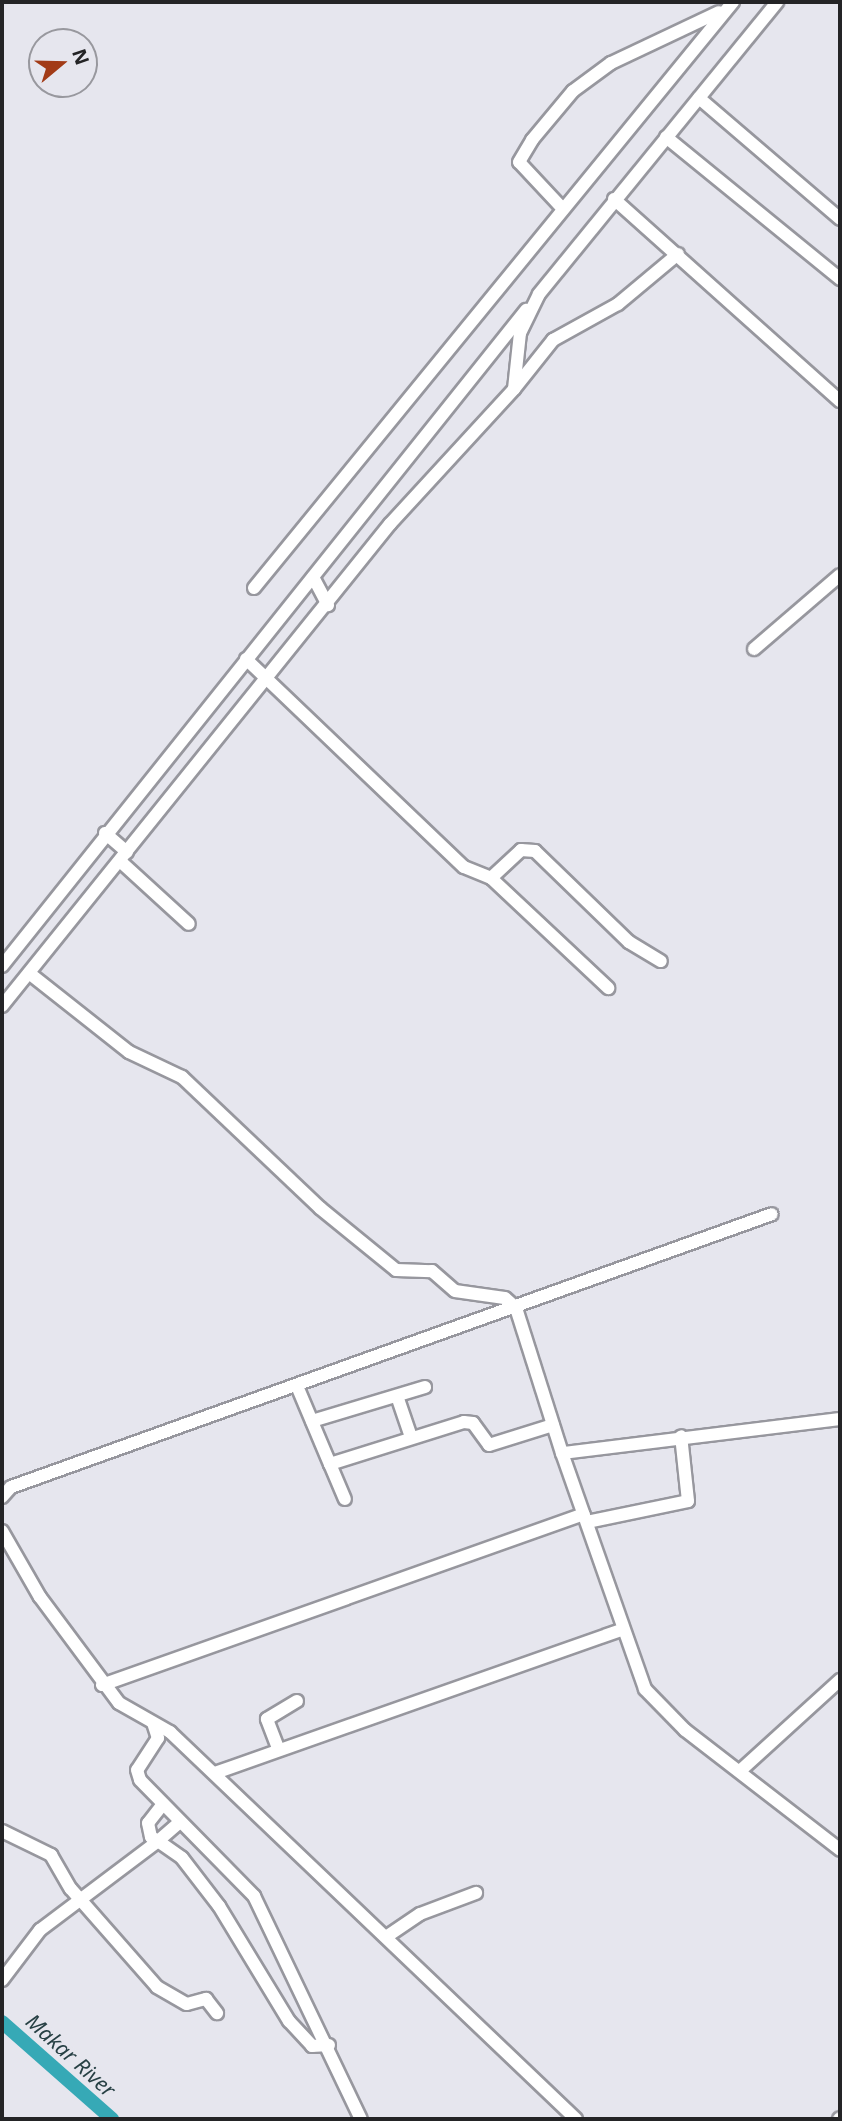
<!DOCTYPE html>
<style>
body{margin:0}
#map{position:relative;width:842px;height:2121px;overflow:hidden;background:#e6e6ee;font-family:"Noto Sans",sans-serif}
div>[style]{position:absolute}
.river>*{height:14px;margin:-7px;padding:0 7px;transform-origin:7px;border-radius:7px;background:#36a9b6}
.roads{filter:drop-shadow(2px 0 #97979e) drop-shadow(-2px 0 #97979e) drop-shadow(0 2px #97979e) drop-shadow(0 -2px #97979e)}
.minor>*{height:12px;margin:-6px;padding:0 6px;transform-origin:6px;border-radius:6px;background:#fff}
span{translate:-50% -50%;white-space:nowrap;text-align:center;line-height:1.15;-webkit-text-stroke:7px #e6e6ee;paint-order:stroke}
.water-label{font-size:21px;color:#274044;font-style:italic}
.frame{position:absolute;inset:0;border:4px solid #242426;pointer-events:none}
.north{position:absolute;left:28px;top:28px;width:70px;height:70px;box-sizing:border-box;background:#e6e6ee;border:2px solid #98989e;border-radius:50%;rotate:71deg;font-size:19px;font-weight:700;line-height:28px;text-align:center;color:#242426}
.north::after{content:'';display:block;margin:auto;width:24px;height:32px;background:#a23b17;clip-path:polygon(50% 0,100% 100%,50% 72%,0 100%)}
</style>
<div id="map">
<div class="river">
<i style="left:2px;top:2022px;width:147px;rotate:41.4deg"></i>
</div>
<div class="roads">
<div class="minor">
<i style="left:699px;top:98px;width:186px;rotate:40.6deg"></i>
<i style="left:666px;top:137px;width:225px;rotate:39.2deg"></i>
<i style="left:614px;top:199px;width:303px;rotate:41.8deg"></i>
<i style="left:563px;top:209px;width:64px;rotate:-133.1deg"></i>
<i style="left:519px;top:162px;width:26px;rotate:-59deg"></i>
<i style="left:532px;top:140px;width:64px;rotate:-50.1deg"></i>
<i style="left:573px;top:91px;width:47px;rotate:-36.4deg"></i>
<i style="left:611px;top:63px;width:119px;rotate:-25.3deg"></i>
<i style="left:514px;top:389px;width:63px;rotate:-51.5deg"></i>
<i style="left:553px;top:340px;width:74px;rotate:-29deg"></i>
<i style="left:618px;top:304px;width:78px;rotate:-39.8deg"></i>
<i style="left:313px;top:577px;width:32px;rotate:62deg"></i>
<i style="left:254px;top:588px;width:757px;rotate:-50.74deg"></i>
<i style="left:754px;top:649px;width:113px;rotate:-40.7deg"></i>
<i style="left:246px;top:659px;width:301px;rotate:43.7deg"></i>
<i style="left:464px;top:867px;width:29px;rotate:22deg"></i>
<i style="left:491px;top:878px;width:161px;rotate:43.2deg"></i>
<i style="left:105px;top:833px;width:29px;rotate:41deg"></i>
<i style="left:120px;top:861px;width:93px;rotate:42.4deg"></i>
<i style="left:491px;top:878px;width:41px;rotate:-43deg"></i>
<i style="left:521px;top:850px;width:14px;rotate:4deg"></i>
<i style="left:535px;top:851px;width:131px;rotate:44.1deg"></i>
<i style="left:629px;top:942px;width:37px;rotate:31deg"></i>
<i style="left:2px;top:966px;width:840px;rotate:-51.38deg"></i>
<i style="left:29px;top:973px;width:127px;rotate:38.3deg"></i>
<i style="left:129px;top:1052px;width:59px;rotate:25.3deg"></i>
<i style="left:182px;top:1077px;width:190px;rotate:43.5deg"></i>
<i style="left:320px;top:1208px;width:98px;rotate:39.2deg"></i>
<i style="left:396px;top:1270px;width:36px;rotate:2deg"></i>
<i style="left:432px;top:1271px;width:30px;rotate:41deg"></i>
<i style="left:455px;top:1291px;width:50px;rotate:8deg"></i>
<i style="left:505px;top:1298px;width:15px;rotate:42deg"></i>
<i style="left:516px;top:1308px;width:152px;rotate:72.4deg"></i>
<i style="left:2px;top:1006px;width:619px;rotate:-51.17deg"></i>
<i style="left:390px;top:524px;width:183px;rotate:-47.4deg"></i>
<i style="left:514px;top:389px;width:56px;rotate:-83.9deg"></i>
<i style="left:520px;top:333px;width:43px;rotate:-64deg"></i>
<i style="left:539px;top:294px;width:377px;rotate:-50.8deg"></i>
<i style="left:297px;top:1386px;width:85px;rotate:67.1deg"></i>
<i style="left:330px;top:1464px;width:140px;rotate:-17.4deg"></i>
<i style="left:464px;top:1422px;width:9px;rotate:6deg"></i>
<i style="left:473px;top:1423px;width:27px;rotate:54deg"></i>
<i style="left:489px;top:1445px;width:67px;rotate:-17.4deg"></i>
<i style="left:397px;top:1396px;width:43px;rotate:71.1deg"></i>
<i style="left:840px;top:1419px;width:280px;rotate:173deg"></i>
<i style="left:562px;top:1453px;width:250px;rotate:70.6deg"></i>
<i style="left:645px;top:1689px;width:57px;rotate:45.7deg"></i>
<i style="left:685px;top:1730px;width:196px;rotate:37.7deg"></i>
<i style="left:312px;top:1421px;width:118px;rotate:-16.7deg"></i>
<i style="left:330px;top:1464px;width:38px;rotate:67deg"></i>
<i style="left:2px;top:1497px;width:13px;rotate:-48deg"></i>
<i style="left:11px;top:1487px;width:808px;rotate:-19.73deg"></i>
<i style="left:587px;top:1522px;width:103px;rotate:-11.7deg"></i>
<i style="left:688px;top:1501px;width:65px;rotate:-96.1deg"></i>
<i style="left:2px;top:1531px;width:76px;rotate:60.1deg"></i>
<i style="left:40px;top:1597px;width:132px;rotate:53.3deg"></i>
<i style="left:119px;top:1703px;width:59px;rotate:29.6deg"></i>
<i style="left:170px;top:1732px;width:561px;rotate:43.63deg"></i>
<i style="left:102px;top:1685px;width:511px;rotate:-19.53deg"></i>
<i style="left:153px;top:1723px;width:16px;rotate:72deg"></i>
<i style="left:158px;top:1738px;width:38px;rotate:123deg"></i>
<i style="left:137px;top:1770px;width:10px;rotate:73deg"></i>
<i style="left:140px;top:1780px;width:163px;rotate:45.5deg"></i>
<i style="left:254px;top:1896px;width:247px;rotate:64.4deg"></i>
<i style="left:278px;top:1748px;width:31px;rotate:-111deg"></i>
<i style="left:267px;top:1719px;width:35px;rotate:-31deg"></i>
<i style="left:741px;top:1770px;width:134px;rotate:-42.3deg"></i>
<i style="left:215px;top:1773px;width:431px;rotate:-19.4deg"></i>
<i style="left:163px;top:1804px;width:24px;rotate:128deg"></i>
<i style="left:148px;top:1823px;width:14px;rotate:78deg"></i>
<i style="left:151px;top:1837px;width:8px;rotate:30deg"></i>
<i style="left:158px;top:1841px;width:29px;rotate:-41deg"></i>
<i style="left:2px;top:1831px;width:55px;rotate:26.1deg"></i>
<i style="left:51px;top:1855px;width:39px;rotate:60deg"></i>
<i style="left:71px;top:1889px;width:130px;rotate:48.7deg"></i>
<i style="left:157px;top:1987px;width:34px;rotate:30deg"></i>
<i style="left:187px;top:2004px;width:20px;rotate:-15deg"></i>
<i style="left:206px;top:1999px;width:18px;rotate:52deg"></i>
<i style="left:386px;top:1937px;width:41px;rotate:-34.1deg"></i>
<i style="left:420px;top:1914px;width:60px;rotate:-20.6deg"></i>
<i style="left:2px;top:1980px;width:63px;rotate:-52.8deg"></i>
<i style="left:40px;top:1930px;width:148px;rotate:-37deg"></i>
<i style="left:158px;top:1841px;width:29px;rotate:35deg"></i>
<i style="left:182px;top:1858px;width:61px;rotate:52.4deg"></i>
<i style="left:219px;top:1906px;width:135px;rotate:58.7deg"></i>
<i style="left:289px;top:2021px;width:34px;rotate:47deg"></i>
<i style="left:312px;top:2046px;width:17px;rotate:-3deg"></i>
<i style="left:839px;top:2119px;width:1px;rotate:-45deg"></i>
</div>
</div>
<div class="water-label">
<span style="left:71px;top:2055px;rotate:42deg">Makar River</span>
</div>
<div class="frame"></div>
<div class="north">N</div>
</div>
